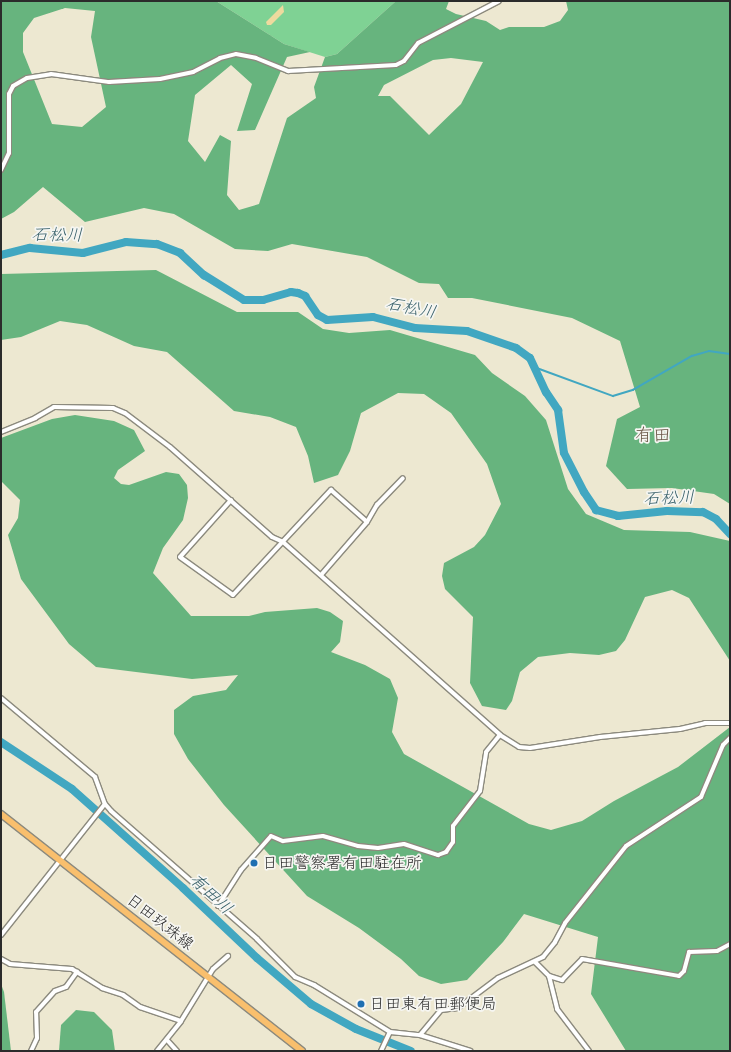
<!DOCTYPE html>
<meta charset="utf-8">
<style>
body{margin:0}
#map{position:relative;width:731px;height:1052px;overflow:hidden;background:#ede8d1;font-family:Caveat,"Klee One",sans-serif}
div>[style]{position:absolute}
.green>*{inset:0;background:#7fd294}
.forest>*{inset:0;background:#67b47e}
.sand>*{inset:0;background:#eeda9e}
.stream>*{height:1.5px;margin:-0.75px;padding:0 0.75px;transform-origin:0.75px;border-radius:0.75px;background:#41a7c1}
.river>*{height:8px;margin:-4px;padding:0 4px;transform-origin:4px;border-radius:4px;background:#41a7c1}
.roads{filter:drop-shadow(1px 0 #8c8a7e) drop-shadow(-1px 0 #8c8a7e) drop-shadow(0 1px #8c8a7e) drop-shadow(0 -1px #8c8a7e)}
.minor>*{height:4px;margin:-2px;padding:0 2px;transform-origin:2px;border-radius:2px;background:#fff}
.primary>*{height:6px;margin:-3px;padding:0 3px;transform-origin:3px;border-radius:3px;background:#f9bf6d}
.dots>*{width:11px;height:11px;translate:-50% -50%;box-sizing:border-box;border:2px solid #f6f6f2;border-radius:50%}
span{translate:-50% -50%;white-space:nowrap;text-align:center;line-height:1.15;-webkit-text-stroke:3.5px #f6f6f2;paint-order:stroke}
.poi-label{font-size:16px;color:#2b2b2b}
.left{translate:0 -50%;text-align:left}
.street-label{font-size:16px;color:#2b2b2b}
.water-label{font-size:17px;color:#345d67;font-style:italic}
.quarter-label{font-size:18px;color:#6a5747}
.frame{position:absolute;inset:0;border:2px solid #2b2b2b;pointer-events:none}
</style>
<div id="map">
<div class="green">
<i style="clip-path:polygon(216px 1px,396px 1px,337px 54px,325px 57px,284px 44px)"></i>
</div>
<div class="forest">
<i style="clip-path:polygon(evenodd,1px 1px,216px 1px,284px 44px,310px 52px,287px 57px,255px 130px,237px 131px,252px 84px,231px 65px,195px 95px,188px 141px,205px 162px,220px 135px,231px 141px,227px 195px,239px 210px,259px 204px,287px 118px,316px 98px,314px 87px,325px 57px,337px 54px,396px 1px,449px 1px,446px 9px,456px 14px,486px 21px,500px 30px,509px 27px,544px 27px,560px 21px,568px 10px,566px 1px,730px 1px,730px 504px,714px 494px,672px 488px,627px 489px,606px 466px,617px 419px,640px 407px,620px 341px,572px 318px,472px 298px,448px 298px,439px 284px,419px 283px,367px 257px,292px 244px,268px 251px,235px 249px,174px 214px,144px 208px,85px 222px,43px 187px,14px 212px,1px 219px,1px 1px,65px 8px,95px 11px,91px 37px,106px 107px,82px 127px,52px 124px,23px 52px,23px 33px,34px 18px,65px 8px,1px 1px,451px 58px,483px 62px,461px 104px,429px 135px,390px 96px,378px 96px,384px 85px,433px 60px,451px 58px)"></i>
<i style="clip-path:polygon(156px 270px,237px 312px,298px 312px,323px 329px,349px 333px,390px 330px,475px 355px,492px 373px,525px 396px,546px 420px,568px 489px,586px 514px,624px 530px,690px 532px,730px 541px,730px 661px,689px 598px,672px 590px,645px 597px,625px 640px,616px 651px,599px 655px,570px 653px,538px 657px,520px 672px,512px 701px,506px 710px,482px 706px,470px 683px,473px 617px,445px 589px,442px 576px,444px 563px,474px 547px,485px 535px,501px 504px,487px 464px,451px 413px,424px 394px,398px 393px,361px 413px,350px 451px,338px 475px,314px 483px,308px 456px,296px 427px,270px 417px,234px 411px,167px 352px,134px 346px,87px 325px,60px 321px,21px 337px,1px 340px,1px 274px)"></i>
<i style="clip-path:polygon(75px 415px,114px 421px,134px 430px,145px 451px,118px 470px,114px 478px,121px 484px,129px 485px,166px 472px,179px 474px,187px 485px,188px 498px,183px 520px,163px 548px,153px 573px,191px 616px,249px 616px,265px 612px,317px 608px,330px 612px,343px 621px,340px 642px,331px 652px,365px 665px,390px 679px,398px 698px,392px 732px,404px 754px,529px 824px,551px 830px,582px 821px,614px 801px,678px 767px,730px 727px,730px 1051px,626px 1051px,591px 994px,598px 937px,524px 914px,503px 942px,467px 980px,441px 984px,419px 976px,401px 959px,359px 928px,307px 896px,224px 805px,188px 759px,174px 734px,174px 710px,193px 696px,226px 690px,238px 675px,192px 679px,96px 667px,69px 644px,21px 579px,8px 535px,18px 518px,20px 500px,1px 481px,1px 438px,52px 419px)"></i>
<i style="clip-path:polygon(1px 984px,4px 992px,11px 1051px,1px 1051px)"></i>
<i style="clip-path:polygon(76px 1010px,94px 1012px,112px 1030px,115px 1051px,59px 1051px,61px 1025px)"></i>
</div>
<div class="sand">
<i style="clip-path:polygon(283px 5px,284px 12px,271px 25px,267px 25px,266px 22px)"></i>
</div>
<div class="stream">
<i style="left:537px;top:368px;width:81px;rotate:20.2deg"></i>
<i style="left:613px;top:396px;width:21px;rotate:-17deg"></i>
<i style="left:633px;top:390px;width:68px;rotate:-30deg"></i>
<i style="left:692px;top:356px;width:18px;rotate:-16deg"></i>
<i style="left:709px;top:351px;width:21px;rotate:8deg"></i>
</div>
<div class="river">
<i style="left:1px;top:255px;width:30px;rotate:-14deg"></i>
<i style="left:30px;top:248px;width:53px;rotate:5.4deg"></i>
<i style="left:83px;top:253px;width:44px;rotate:-14.3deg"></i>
<i style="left:126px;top:242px;width:31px;rotate:4deg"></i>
<i style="left:157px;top:244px;width:25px;rotate:21deg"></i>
<i style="left:180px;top:253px;width:33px;rotate:43deg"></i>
<i style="left:204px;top:275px;width:47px;rotate:32deg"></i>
<i style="left:244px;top:300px;width:19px"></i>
<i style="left:263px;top:300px;width:29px;rotate:-16deg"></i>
<i style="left:291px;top:292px;width:7px;rotate:8deg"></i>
<i style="left:298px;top:293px;width:8px;rotate:23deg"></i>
<i style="left:305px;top:296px;width:23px;rotate:56deg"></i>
<i style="left:318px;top:315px;width:10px;rotate:29deg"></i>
<i style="left:327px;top:320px;width:46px;rotate:-3.7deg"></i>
<i style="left:373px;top:317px;width:43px;rotate:14.7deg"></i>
<i style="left:415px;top:328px;width:52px;rotate:3.3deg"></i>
<i style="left:467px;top:331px;width:52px;rotate:19.1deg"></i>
<i style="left:516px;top:348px;width:17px;rotate:36deg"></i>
<i style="left:530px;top:358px;width:38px;rotate:65deg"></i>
<i style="left:546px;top:392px;width:22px;rotate:56deg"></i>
<i style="left:558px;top:410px;width:43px;rotate:82.1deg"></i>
<i style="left:564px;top:453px;width:44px;rotate:62.9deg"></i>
<i style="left:584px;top:492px;width:22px;rotate:56deg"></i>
<i style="left:596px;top:510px;width:23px;rotate:15deg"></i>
<i style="left:618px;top:516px;width:49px;rotate:-5.8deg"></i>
<i style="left:667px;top:511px;width:36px;rotate:2deg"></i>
<i style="left:703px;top:512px;width:15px;rotate:28deg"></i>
<i style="left:716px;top:519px;width:21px;rotate:47deg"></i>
<i style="left:1px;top:742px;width:85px;rotate:33.5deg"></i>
<i style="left:72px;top:789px;width:149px;rotate:41.7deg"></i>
<i style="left:183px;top:888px;width:102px;rotate:43.4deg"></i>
<i style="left:257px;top:958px;width:71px;rotate:40.4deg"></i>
<i style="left:311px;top:1004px;width:51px;rotate:29.1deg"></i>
<i style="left:356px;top:1029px;width:59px;rotate:21.8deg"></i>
</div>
<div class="roads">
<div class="minor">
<i style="left:1px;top:170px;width:19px;rotate:-65deg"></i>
<i style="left:9px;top:153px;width:59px;rotate:-90deg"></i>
<i style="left:9px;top:94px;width:9px;rotate:-63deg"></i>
<i style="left:13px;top:86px;width:16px;rotate:-30deg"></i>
<i style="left:27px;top:78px;width:24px;rotate:-9deg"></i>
<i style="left:51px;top:74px;width:59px;rotate:7.9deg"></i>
<i style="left:109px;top:82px;width:51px;rotate:-3.4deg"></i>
<i style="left:160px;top:79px;width:34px;rotate:-12deg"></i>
<i style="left:193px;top:72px;width:30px;rotate:-27deg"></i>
<i style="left:220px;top:58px;width:16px;rotate:-14deg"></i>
<i style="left:236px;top:54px;width:20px;rotate:11deg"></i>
<i style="left:256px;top:58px;width:35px;rotate:22deg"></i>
<i style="left:288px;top:71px;width:108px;rotate:-3.2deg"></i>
<i style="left:396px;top:65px;width:9px;rotate:-27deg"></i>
<i style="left:404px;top:61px;width:23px;rotate:-52deg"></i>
<i style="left:418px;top:43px;width:91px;rotate:-27.4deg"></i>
<i style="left:1px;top:432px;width:37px;rotate:-22deg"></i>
<i style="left:35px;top:418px;width:22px;rotate:-30deg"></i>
<i style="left:54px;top:407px;width:59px;rotate:1deg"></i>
<i style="left:113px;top:408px;width:13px;rotate:23deg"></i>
<i style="left:125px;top:413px;width:56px;rotate:37.1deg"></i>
<i style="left:170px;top:447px;width:136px;rotate:41.4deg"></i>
<i style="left:272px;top:537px;width:12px;rotate:24deg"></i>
<i style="left:283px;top:542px;width:290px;rotate:41.6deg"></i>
<i style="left:500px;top:735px;width:22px;rotate:32deg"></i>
<i style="left:519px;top:747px;width:11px;rotate:5deg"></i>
<i style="left:530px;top:748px;width:71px;rotate:-8.9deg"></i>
<i style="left:600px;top:737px;width:80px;rotate:-5.7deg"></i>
<i style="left:680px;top:729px;width:26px;rotate:-13deg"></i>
<i style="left:705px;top:723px;width:25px"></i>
<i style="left:231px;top:500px;width:76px;rotate:131.8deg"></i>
<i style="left:180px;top:557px;width:65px;rotate:35.6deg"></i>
<i style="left:233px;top:595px;width:144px;rotate:-47deg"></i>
<i style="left:331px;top:490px;width:48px;rotate:41.6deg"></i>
<i style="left:321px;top:575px;width:70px;rotate:-49deg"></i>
<i style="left:367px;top:522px;width:20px;rotate:-60deg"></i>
<i style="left:377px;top:505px;width:37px;rotate:-46deg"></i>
<i style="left:1px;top:698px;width:123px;rotate:40deg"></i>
<i style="left:95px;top:777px;width:29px;rotate:70deg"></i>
<i style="left:105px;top:804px;width:9px;rotate:49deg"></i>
<i style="left:111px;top:811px;width:194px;rotate:41.2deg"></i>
<i style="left:257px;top:939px;width:54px;rotate:45deg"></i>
<i style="left:295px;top:977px;width:21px;rotate:23deg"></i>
<i style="left:314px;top:985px;width:89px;rotate:31.7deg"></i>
<i style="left:390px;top:1032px;width:30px;rotate:6deg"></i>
<i style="left:420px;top:1035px;width:53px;rotate:17.4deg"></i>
<i style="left:218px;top:906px;width:43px;rotate:-57.4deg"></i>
<i style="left:241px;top:870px;width:45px;rotate:-48.6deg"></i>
<i style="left:271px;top:836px;width:13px;rotate:23deg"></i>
<i style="left:283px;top:841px;width:40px;rotate:-7.1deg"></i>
<i style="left:323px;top:836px;width:36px;rotate:16deg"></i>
<i style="left:358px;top:846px;width:20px;rotate:6deg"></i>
<i style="left:378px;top:848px;width:26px;rotate:-9deg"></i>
<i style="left:404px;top:844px;width:36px;rotate:18deg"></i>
<i style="left:438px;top:855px;width:9px;rotate:-21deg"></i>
<i style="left:446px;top:852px;width:12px;rotate:-55deg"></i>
<i style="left:453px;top:842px;width:16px;rotate:-90deg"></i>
<i style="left:453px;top:826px;width:44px;rotate:-52.4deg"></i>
<i style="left:480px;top:791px;width:39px;rotate:-81deg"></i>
<i style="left:486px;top:752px;width:22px;rotate:-51deg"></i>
<i style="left:1px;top:935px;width:167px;rotate:-51.6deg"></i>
<i style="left:1px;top:959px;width:10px;rotate:29deg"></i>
<i style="left:10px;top:964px;width:62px;rotate:4.6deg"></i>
<i style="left:72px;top:969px;width:36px;rotate:32deg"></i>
<i style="left:102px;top:988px;width:22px;rotate:18deg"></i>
<i style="left:123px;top:995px;width:21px;rotate:35deg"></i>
<i style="left:140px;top:1007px;width:43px;rotate:18.9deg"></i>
<i style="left:535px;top:962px;width:20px;rotate:45deg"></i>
<i style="left:549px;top:976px;width:14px;rotate:17deg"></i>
<i style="left:562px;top:980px;width:29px;rotate:-46deg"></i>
<i style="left:582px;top:959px;width:98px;rotate:9.9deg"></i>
<i style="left:679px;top:976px;width:7px;rotate:-45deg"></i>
<i style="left:684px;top:971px;width:20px;rotate:-75deg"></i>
<i style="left:689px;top:952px;width:28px;rotate:-2deg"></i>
<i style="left:717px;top:951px;width:15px;rotate:-28deg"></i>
<i style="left:549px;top:976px;width:34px;rotate:76deg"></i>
<i style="left:557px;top:1009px;width:53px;rotate:52.7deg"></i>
<i style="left:420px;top:1035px;width:33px;rotate:-50deg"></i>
<i style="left:441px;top:1010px;width:17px;rotate:-7deg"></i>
<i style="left:458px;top:1008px;width:50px;rotate:-36.9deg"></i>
<i style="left:498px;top:978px;width:50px;rotate:-25deg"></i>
<i style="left:543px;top:957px;width:19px;rotate:-51deg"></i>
<i style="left:555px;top:942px;width:21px;rotate:-62deg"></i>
<i style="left:565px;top:923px;width:98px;rotate:-51.6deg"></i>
<i style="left:626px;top:846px;width:90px;rotate:-33.2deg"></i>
<i style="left:701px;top:797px;width:56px;rotate:-67.1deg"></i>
<i style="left:723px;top:745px;width:10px;rotate:-45deg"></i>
<i style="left:167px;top:1040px;width:15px;rotate:48deg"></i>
<i style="left:31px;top:1051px;width:14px;rotate:-65deg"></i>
<i style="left:37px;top:1038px;width:26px;rotate:-92deg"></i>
<i style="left:36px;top:1012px;width:28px;rotate:-48deg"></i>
<i style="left:55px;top:991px;width:12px;rotate:-20deg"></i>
<i style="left:66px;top:987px;width:19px;rotate:-54deg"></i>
<i style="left:157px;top:1051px;width:38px;rotate:-51deg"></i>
<i style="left:181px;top:1021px;width:61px;rotate:-58.4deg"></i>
<i style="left:213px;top:969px;width:20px;rotate:-41deg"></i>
<i style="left:381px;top:1051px;width:21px;rotate:-65deg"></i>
</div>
<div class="primary">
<i style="left:1px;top:814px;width:383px;rotate:38.2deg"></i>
</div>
</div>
<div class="dots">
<i style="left:254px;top:863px;background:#1f6fb2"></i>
<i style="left:361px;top:1004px;background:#1f6fb2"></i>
</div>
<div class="poi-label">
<span class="left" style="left:262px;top:863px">日田警察署有田駐在所</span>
<span class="left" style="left:369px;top:1004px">日田東有田郵便局</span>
</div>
<div class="street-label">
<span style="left:160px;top:922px;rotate:38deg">日田玖珠線</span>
</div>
<div class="water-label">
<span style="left:57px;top:235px;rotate:1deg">石松川</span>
<span style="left:411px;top:308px;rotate:11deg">石松川</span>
<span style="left:669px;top:498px;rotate:-2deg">石松川</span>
<span style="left:211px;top:894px;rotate:43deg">有田川</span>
</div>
<div class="quarter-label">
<span style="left:653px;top:435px">有田</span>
</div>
<div class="frame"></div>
</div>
